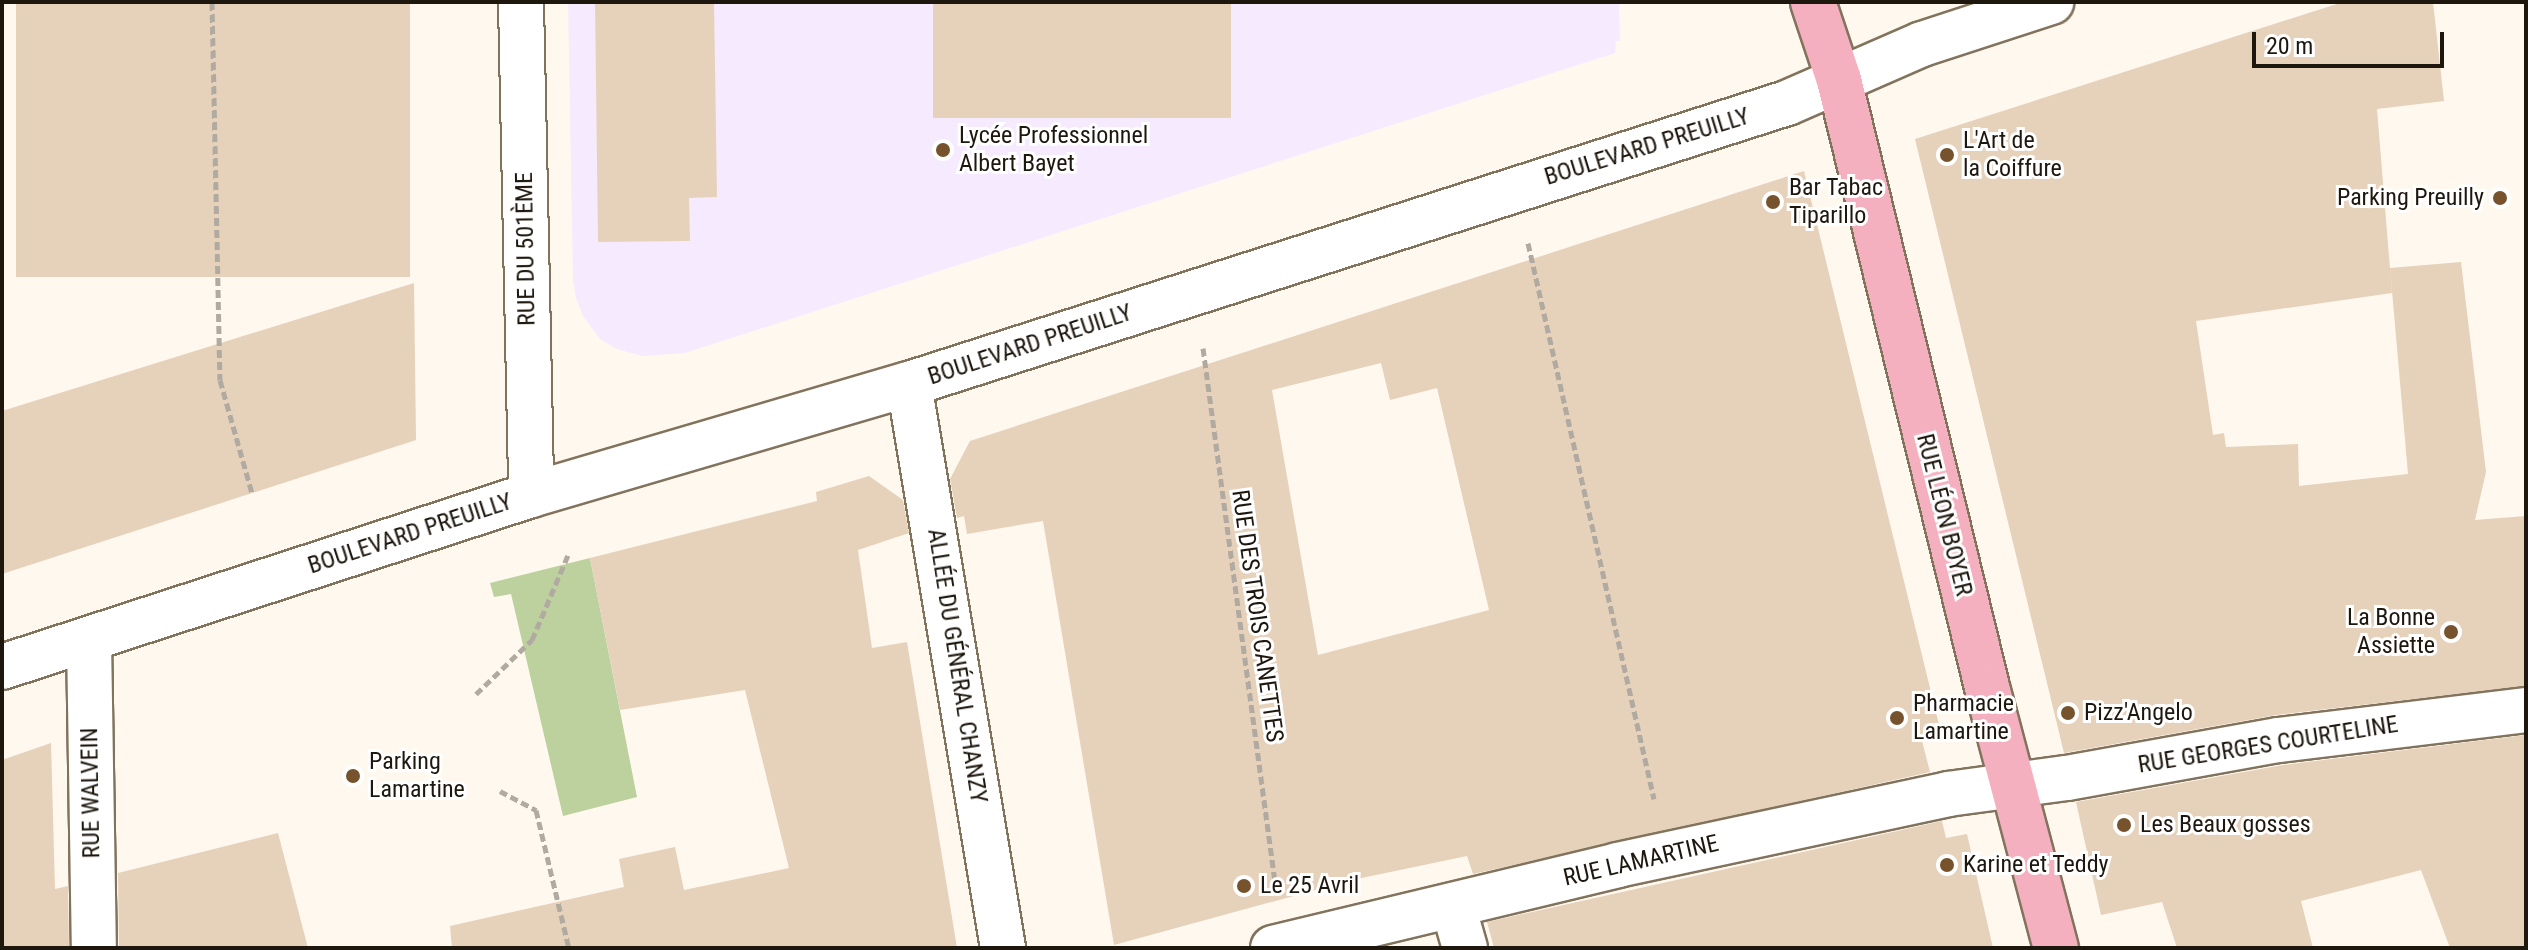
<!DOCTYPE html>
<meta charset="utf-8">
<style>
body{margin:0}
#map{position:relative;width:2528px;height:950px;overflow:hidden;background:#fff8ee;font-family:"Roboto Condensed",sans-serif}
div>[style]{position:absolute}
.education>*{inset:0;background:#f6eafe}
.green>*{inset:0;background:#bdd19e}
.building>*{inset:0;background:#e6d1bb;transform-origin:0 0}
.path>*{height:5px;margin-top:-2.5px;transform-origin:0;background:repeating-linear-gradient(90deg,#b1aaa1 0 8px,transparent 0 12px)}
.roads{filter:drop-shadow(2px 0 #82735d) drop-shadow(-2px 0 #82735d) drop-shadow(0 2px #82735d) drop-shadow(0 -2px #82735d)}
.minor>*{height:44px;margin:-22px;padding:0 22px;transform-origin:22px;border-radius:22px;background:#fff}
.major>*{height:44px;margin:-22px;padding:0 22px;transform-origin:22px;border-radius:22px;background:#f4b0bf}
.dots>*{width:22px;height:22px;translate:-50% -50%;box-sizing:border-box;border:4px solid #fff;border-radius:50%}
span{translate:-50% -50%;white-space:nowrap;text-align:center;line-height:1.15;-webkit-text-stroke:6px #fff;paint-order:stroke}
.poi-label{font-size:24px;color:#1d170e}
.left{translate:0 -50%;text-align:left}
.right{translate:-100% -50%;text-align:right}
.street-label{font-size:24px;color:#1d170e}
.frame{position:absolute;inset:0;border:4px solid #1d170e;pointer-events:none}
.scale{position:absolute;left:2252px;top:32px;width:192px;height:36px;box-sizing:border-box;border:4px solid #1d170e;border-top:0;padding-left:10px;font-size:24px;line-height:28px;white-space:nowrap;color:#1d170e;-webkit-text-stroke:6px #fff;paint-order:stroke}
</style>
<div id="map">
<div class="education">
<i style="clip-path:polygon(568px 2px,1619px 2px,1620px 41px,1616px 41px,1615px 53px,685px 353px,642px 356px,617px 349px,600px 339px,583px 316px,576px 298px,573px 281px)"></i>
</div>
<div class="green">
<i style="clip-path:polygon(590px 558px,637px 797px,563px 816px,511px 594px,494px 597px,490px 583px)"></i>
</div>
<div class="building">
<i style="left:16px;top:2px;width:394px;height:275px"></i>
<i style="clip-path:polygon(595px 2px,714px 2px,717px 197px,689px 198px,690px 241px,598px 242px)"></i>
<i style="left:933px;top:2px;width:298px;height:116px"></i>
<i style="clip-path:polygon(2343px 2px,2433px 2px,2444px 101px,2377px 109px,2392px 293px,2196px 321px,2213px 435px,2224px 433px,2226px 447px,2298px 444px,2299px 486px,2408px 474px,2390px 268px,2461px 262px,2486px 472px,2475px 520px,2526px 516px,2526px 686px,2276px 715px,2064px 753px,1915px 139px)"></i>
<i style="clip-path:polygon(evenodd,1804px 171px,1941px 733px,1921px 737px,1930px 772px,1473px 874px,1467px 856px,1352px 880px,1114px 945px,1043px 521px,967px 534px,964px 516px,957px 518px,950px 479px,970px 441px,1804px 171px,1381px 363px,1390px 400px,1437px 388px,1489px 610px,1318px 655px,1272px 390px,1381px 363px)"></i>
<i style="clip-path:polygon(414px 283px,416px 440px,2px 574px,2px 411px)"></i>
<i style="clip-path:polygon(869px 476px,903px 500px,909px 533px,858px 550px,872px 648px,907px 642px,957px 948px,452px 948px,450px 926px,624px 887px,619px 859px,675px 847px,684px 890px,789px 868px,745px 690px,620px 710px,590px 558px,817px 501px,816px 492px)"></i>
<i style="clip-path:polygon(2526px 735px,2526px 948px,2450px 948px,2421px 870px,2301px 901px,2313px 948px,2177px 948px,2162px 902px,2101px 915px,2076px 802px,2283px 765px)"></i>
<i style="clip-path:polygon(51px 743px,55px 889px,68px 886px,69px 948px,2px 948px,2px 760px)"></i>
<i style="clip-path:polygon(1942px 821px,1946px 838px,1967px 834px,1993px 948px,1494px 948px,1487px 922px)"></i>
<i style="clip-path:polygon(278px 833px,308px 948px,119px 948px,118px 873px)"></i>
</div>
<div class="path">
<i style="left:212px;top:2px;width:378px;rotate:88.8deg"></i>
<i style="left:220px;top:380px;width:117px;rotate:74.2deg"></i>
<i style="left:1528px;top:243px;width:570px;rotate:77.23deg"></i>
<i style="left:1203px;top:348px;width:546px;rotate:82.32deg"></i>
<i style="left:476px;top:694px;width:78px;rotate:-44deg"></i>
<i style="left:532px;top:640px;width:92px;rotate:-67deg"></i>
<i style="left:500px;top:791px;width:41px;rotate:27.8deg"></i>
<i style="left:536px;top:810px;width:142px;rotate:76.6deg"></i>
</div>
<div class="roads">
<div class="minor">
<i style="left:521px;top:2px;width:493px;rotate:88.8deg"></i>
<i style="left:909px;top:384px;width:572px;rotate:80.54deg"></i>
<i style="left:89px;top:639px;width:309px;rotate:89.1deg"></i>
<i style="left:2px;top:667px;width:556px;rotate:-18.01deg"></i>
<i style="left:531px;top:495px;width:394px;rotate:-16.4deg"></i>
<i style="left:909px;top:384px;width:922px;rotate:-17.75deg"></i>
<i style="left:1787px;top:103px;width:147px;rotate:-23.6deg"></i>
<i style="left:1922px;top:44px;width:136px;rotate:-18deg"></i>
<i style="left:1453px;top:906px;width:44px;rotate:74.1deg"></i>
<i style="left:1273px;top:948px;width:355px;rotate:-13.5deg"></i>
<i style="left:1618px;top:865px;width:338px;rotate:-12.1deg"></i>
<i style="left:1948px;top:794px;width:120px;rotate:-7.7deg"></i>
<i style="left:2067px;top:778px;width:215px;rotate:-10.2deg"></i>
<i style="left:2279px;top:740px;width:249px;rotate:-6.9deg"></i>
</div>
<div class="major">
<i style="left:1813px;top:2px;width:82px;rotate:71.6deg"></i>
<i style="left:1839px;top:80px;width:629px;rotate:76.3deg"></i>
<i style="left:1988px;top:691px;width:266px;rotate:75.2deg"></i>
</div>
</div>
<div class="dots">
<i style="left:943px;top:150px;background:#76532c"></i>
<i style="left:1947px;top:155px;background:#76532c"></i>
<i style="left:2500px;top:198px;background:#76532c"></i>
<i style="left:1773px;top:202px;background:#76532c"></i>
<i style="left:2451px;top:632px;background:#76532c"></i>
<i style="left:2068px;top:713px;background:#76532c"></i>
<i style="left:1897px;top:718px;background:#76532c"></i>
<i style="left:353px;top:776px;background:#76532c"></i>
<i style="left:2124px;top:825px;background:#76532c"></i>
<i style="left:1947px;top:865px;background:#76532c"></i>
<i style="left:1244px;top:886px;background:#76532c"></i>
</div>
<div class="poi-label">
<span class="left" style="left:959px;top:150px">Lycée Professionnel<br>Albert Bayet</span>
<span class="left" style="left:1963px;top:155px">L'Art de<br>la Coiffure</span>
<span class="left" style="left:1789px;top:202px">Bar Tabac<br>Tiparillo</span>
<span class="right" style="left:2484px;top:198px">Parking Preuilly</span>
<span class="right" style="left:2435px;top:632px">La Bonne<br>Assiette</span>
<span class="left" style="left:1913px;top:718px">Pharmacie<br>Lamartine</span>
<span class="left" style="left:2084px;top:713px">Pizz'Angelo</span>
<span class="left" style="left:369px;top:776px">Parking<br>Lamartine</span>
<span class="left" style="left:2140px;top:825px">Les Beaux gosses</span>
<span class="left" style="left:1963px;top:865px">Karine et Teddy</span>
<span class="left" style="left:1260px;top:886px">Le 25 Avril</span>
</div>
<div class="street-label">
<span style="left:1647px;top:147px;rotate:-17deg">BOULEVARD PREUILLY</span>
<span style="left:526px;top:249px;rotate:-91deg">RUE DU 501ÈME</span>
<span style="left:1030px;top:345px;rotate:-18deg">BOULEVARD PREUILLY</span>
<span style="left:1944px;top:515px;rotate:76deg">RUE LÉON BOYER</span>
<span style="left:410px;top:534px;rotate:-18deg">BOULEVARD PREUILLY</span>
<span style="left:1257px;top:616px;rotate:82deg">RUE DES TROIS CANETTES</span>
<span style="left:957px;top:666px;rotate:81deg">ALLÉE DU GÉNÉRAL CHANZY</span>
<span style="left:2268px;top:745px;rotate:-9deg">RUE GEORGES COURTELINE</span>
<span style="left:91px;top:793px;rotate:-91deg">RUE WALVEIN</span>
<span style="left:1641px;top:861px;rotate:-13deg">RUE LAMARTINE</span>
</div>
<div class="frame"></div>
<div class="scale">20 m</div>
</div>
